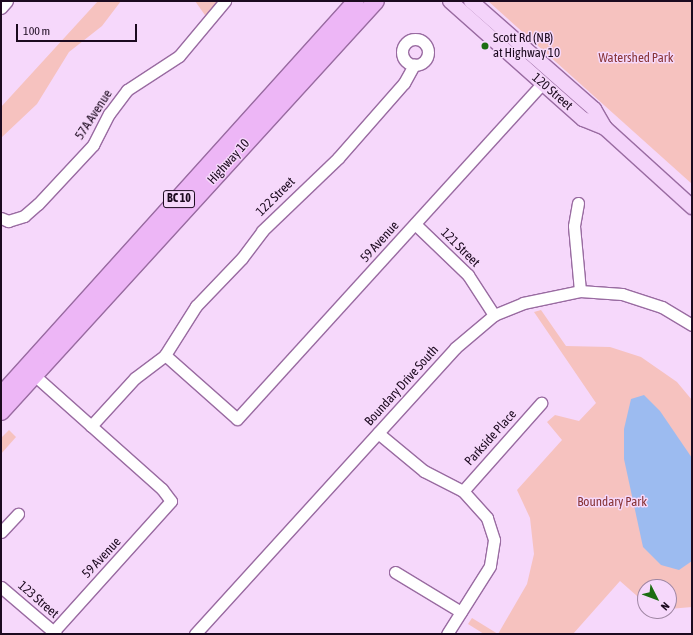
<!DOCTYPE html>
<style>
body{margin:0}
#map{position:relative;width:693px;height:635px;overflow:hidden;background:#f6d8fb;font-family:"Asap Condensed",sans-serif}
div>[style]{position:absolute}
.green>*{inset:0;background:#f6c2bf}
.water>*{inset:0;background:#9cbbf0}
.roads{filter:drop-shadow(1px 0 #996ba1) drop-shadow(-1px 0 #996ba1) drop-shadow(0 1px #996ba1) drop-shadow(0 -1px #996ba1)}
.minor>*{height:11px;margin:-5.5px;padding:0 5.5px;transform-origin:5.5px;border-radius:5.5px;background:#fff}
.minor>.ring{margin:-5.5px;padding:0;box-sizing:content-box;background:none;border:11px solid #fff;border-radius:50%}
.major>*{height:14px;margin:-7px;padding:0 7px;transform-origin:7px;border-radius:7px;background:#f4d3fa}
.highway>*{height:16px;margin:-8px;padding:0 8px;transform-origin:8px;border-radius:8px;background:#edb6f6}
.dots>*{width:11px;height:11px;translate:-50% -50%;box-sizing:border-box;border:2px solid #f6d8fb;border-radius:50%}
span{translate:-50% -50%;white-space:nowrap;text-align:center;line-height:1.15;-webkit-text-stroke:3px #f6d8fb;paint-order:stroke}
.shield-label span{padding:1px 3px;background:#f6d8fb;border:1px solid;border-radius:3px;-webkit-text-stroke-width:0}
.shield-label{font-size:12px;color:#1c0a1f;font-weight:700}
.poi-label{font-size:13px;color:#1c0a1f}
.left{translate:0 -50%;text-align:left}
.park-label{font-size:13px;color:#883537}
.street-label{font-size:13px;color:#1c0a1f}
.frame{position:absolute;inset:0;border:2px solid #1c0a1f;pointer-events:none}
.north{position:absolute;left:637px;top:579px;width:40px;height:40px;box-sizing:border-box;background:#f6d8fb;border:1px solid #9f86a3;border-radius:50%;rotate:132deg;font-size:11px;font-weight:700;line-height:16px;text-align:center;color:#1c0a1f}
.north::after{content:'';display:block;margin:auto;width:14px;height:18px;background:#1c6d12;clip-path:polygon(50% 0,100% 100%,50% 72%,0 100%)}
.scale{position:absolute;left:16px;top:24px;width:121px;height:18px;box-sizing:border-box;border:2px solid #1c0a1f;border-top:0;padding-left:5px;font-size:12px;line-height:14px;white-space:nowrap;color:#1c0a1f;-webkit-text-stroke:3px #f6d8fb;paint-order:stroke}
</style>
<div id="map">
<div class="green">
<i style="clip-path:polygon(98px 1px,121px 1px,102px 26px,69px 52px,37px 104px,1px 138px,1px 107px)"></i>
<i style="clip-path:polygon(195px 1px,221px 1px,207px 18px)"></i>
<i style="clip-path:polygon(488px 1px,692px 1px,692px 184px)"></i>
<i style="clip-path:polygon(541px 310px,566px 346px,610px 347px,641px 357px,677px 382px,692px 400px,692px 607px,669px 609px,669px 587px,645px 587px,645px 603px,620px 581px,573px 634px,498px 634px,527px 584px,534px 554px,530px 518px,517px 490px,562px 440px,547px 422px,555px 415px,579px 421px,596px 403px,534px 312px)"></i>
<i style="clip-path:polygon(9px 430px,16px 437px,1px 454px,1px 438px)"></i>
<i style="clip-path:polygon(472px 618px,498px 634px,484px 634px,468px 624px)"></i>
</div>
<div class="water">
<i style="clip-path:polygon(644px 395px,660px 411px,692px 458px,692px 561px,679px 570px,661px 565px,643px 547px,624px 459px,624px 429px,631px 399px)"></i>
</div>
<div class="roads">
<div class="minor">
<i style="left:1px;top:8px;width:9px;rotate:-49deg"></i>
<i class="ring" style="left:402px;top:39px;width:15px;height:15px"></i>
<i style="left:578px;top:203px;width:23px;rotate:100deg"></i>
<i style="left:574px;top:226px;width:65px;rotate:84.7deg"></i>
<i style="left:1px;top:218px;width:8px;rotate:23deg"></i>
<i style="left:8px;top:221px;width:17px;rotate:-17deg"></i>
<i style="left:24px;top:216px;width:18px;rotate:-41deg"></i>
<i style="left:38px;top:204px;width:81px;rotate:-47deg"></i>
<i style="left:93px;top:145px;width:35px;rotate:-63deg"></i>
<i style="left:109px;top:114px;width:30px;rotate:-53deg"></i>
<i style="left:127px;top:90px;width:62px;rotate:-33.2deg"></i>
<i style="left:179px;top:56px;width:72px;rotate:-50.1deg"></i>
<i style="left:415px;top:224px;width:74px;rotate:43.9deg"></i>
<i style="left:468px;top:275px;width:48px;rotate:57deg"></i>
<i style="left:165px;top:355px;width:96px;rotate:41.6deg"></i>
<i style="left:237px;top:419px;width:453px;rotate:-47.7deg"></i>
<i style="left:34px;top:375px;width:171px;rotate:41.7deg"></i>
<i style="left:162px;top:489px;width:15px;rotate:53deg"></i>
<i style="left:171px;top:501px;width:176px;rotate:132deg"></i>
<i style="left:91px;top:426px;width:65px;rotate:-47.5deg"></i>
<i style="left:135px;top:378px;width:38px;rotate:-37deg"></i>
<i style="left:165px;top:355px;width:58px;rotate:-57.7deg"></i>
<i style="left:196px;top:306px;width:66px;rotate:-46.2deg"></i>
<i style="left:242px;top:258px;width:34px;rotate:-53deg"></i>
<i style="left:262px;top:231px;width:105px;rotate:-43.8deg"></i>
<i style="left:338px;top:158px;width:100px;rotate:-48.7deg"></i>
<i style="left:404px;top:83px;width:21px;rotate:-61deg"></i>
<i style="left:378px;top:433px;width:60px;rotate:39.6deg"></i>
<i style="left:424px;top:471px;width:44px;rotate:27.1deg"></i>
<i style="left:463px;top:491px;width:36px;rotate:48deg"></i>
<i style="left:487px;top:518px;width:23px;rotate:72deg"></i>
<i style="left:494px;top:540px;width:26px;rotate:99deg"></i>
<i style="left:490px;top:566px;width:80px;rotate:122.3deg"></i>
<i style="left:463px;top:491px;width:118px;rotate:-48.4deg"></i>
<i style="left:1px;top:532px;width:25px;rotate:-47deg"></i>
<i style="left:395px;top:572px;width:77px;rotate:31.2deg"></i>
<i style="left:1px;top:587px;width:72px;rotate:40.5deg"></i>
<i style="left:195px;top:634px;width:387px;rotate:-47.7deg"></i>
<i style="left:455px;top:348px;width:51px;rotate:-40.2deg"></i>
<i style="left:494px;top:315px;width:31px;rotate:-22deg"></i>
<i style="left:523px;top:303px;width:58px;rotate:-11.9deg"></i>
<i style="left:580px;top:291px;width:42px;rotate:4.1deg"></i>
<i style="left:622px;top:294px;width:42px;rotate:18deg"></i>
<i style="left:662px;top:307px;width:35px;rotate:31deg"></i>
</div>
<div class="major">
<i style="left:450px;top:1px;width:178px;rotate:41.6deg"></i>
<i style="left:583px;top:119px;width:24px;rotate:22deg"></i>
<i style="left:471px;top:1px;width:164px;rotate:41.3deg"></i>
<i style="left:594px;top:109px;width:22px;rotate:60deg"></i>
<i style="left:605px;top:128px;width:118px;rotate:42.2deg"></i>
</div>
<div class="highway">
<i style="left:1px;top:395px;width:530px;rotate:-47.98deg"></i>
<i style="left:1px;top:412px;width:556px;rotate:-47.62deg"></i>
</div>
</div>
<div class="dots">
<i style="left:485px;top:46px;background:#1c6d12"></i>
</div>
<div class="shield-label">
<span style="left:179px;top:199px">BC 10</span>
</div>
<div class="poi-label">
<span class="left" style="left:493px;top:46px">Scott Rd (NB)<br>at Highway 10</span>
</div>
<div class="park-label">
<span style="left:636px;top:58px">Watershed Park</span>
<span style="left:612px;top:502px">Boundary Park</span>
</div>
<div class="street-label">
<span style="left:552px;top:92px;rotate:41deg">120 Street</span>
<span style="left:94px;top:115px;rotate:-57deg">57A Avenue</span>
<span style="left:229px;top:162px;rotate:-48deg">Highway 10</span>
<span style="left:276px;top:197px;rotate:-45deg">122 Street</span>
<span style="left:380px;top:242px;rotate:-48deg">59 Avenue</span>
<span style="left:460px;top:248px;rotate:45deg">121 Street</span>
<span style="left:402px;top:386px;rotate:-48deg">Boundary Drive South</span>
<span style="left:491px;top:438px;rotate:-48deg">Parkside Place</span>
<span style="left:102px;top:558px;rotate:-47deg">59 Avenue</span>
<span style="left:38px;top:600px;rotate:41deg">123 Street</span>
</div>
<div class="frame"></div>
<div class="north">N</div>
<div class="scale">100 m</div>
</div>
